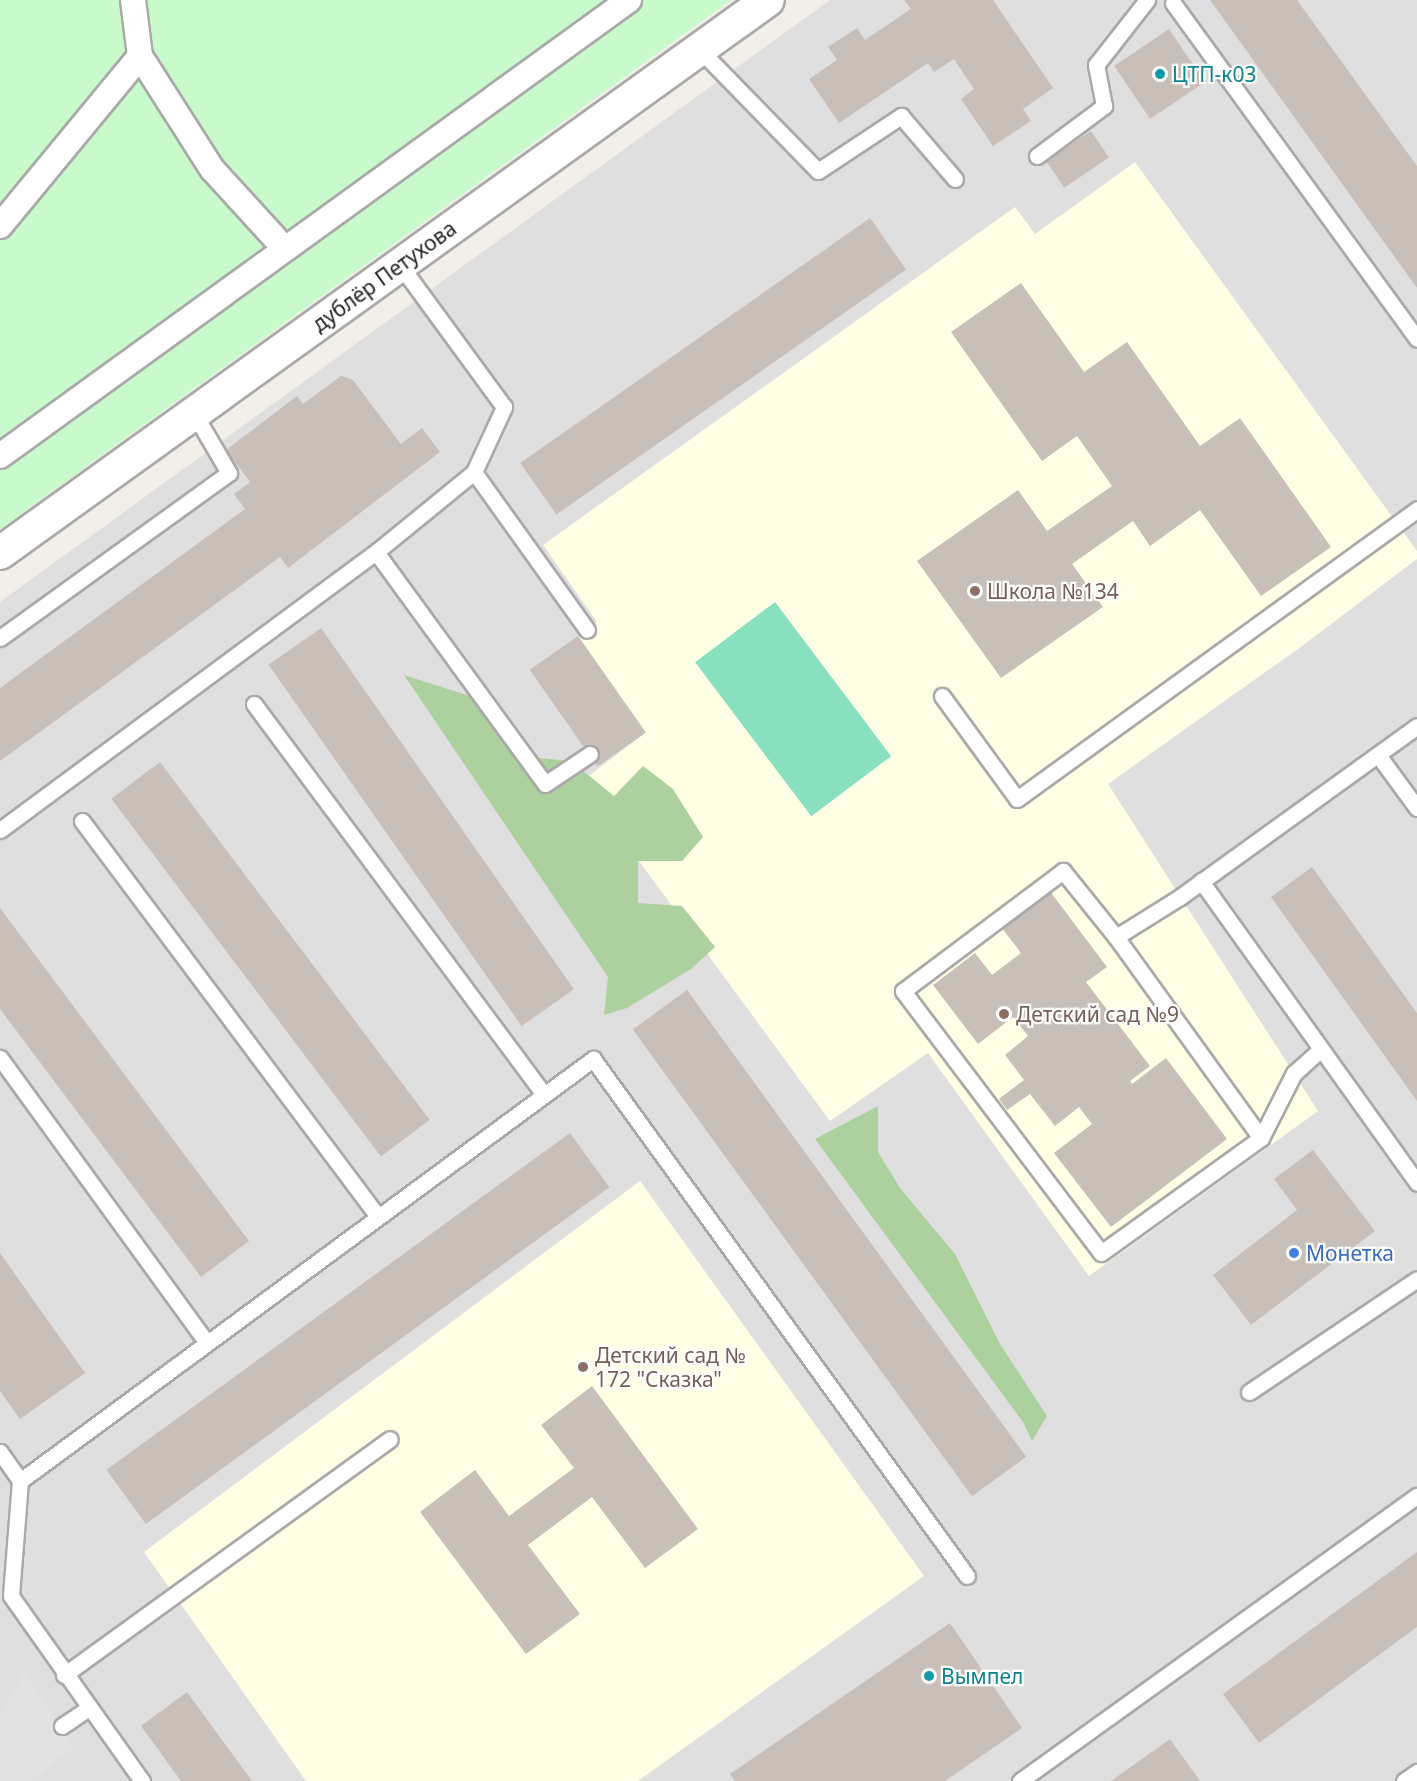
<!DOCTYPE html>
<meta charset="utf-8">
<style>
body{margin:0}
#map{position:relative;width:1417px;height:1781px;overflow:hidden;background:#f2efe9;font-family:"Noto Sans",sans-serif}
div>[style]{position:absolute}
.residential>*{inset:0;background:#e0dfdf}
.education>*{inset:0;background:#ffffe5}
.forest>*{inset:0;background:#add19e}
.park>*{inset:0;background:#c8facc}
.pitch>*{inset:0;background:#88e0be;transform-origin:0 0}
.parking>*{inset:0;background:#e2e2e2}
.building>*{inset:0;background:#c7bfb8;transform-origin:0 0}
.roads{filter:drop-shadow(2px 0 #a9a9a9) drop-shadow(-2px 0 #a9a9a9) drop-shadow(0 2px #a9a9a9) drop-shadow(0 -2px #a9a9a9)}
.service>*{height:15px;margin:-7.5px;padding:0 7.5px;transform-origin:7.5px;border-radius:7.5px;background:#fff}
.pedestrian>*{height:24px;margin:-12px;padding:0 12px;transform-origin:12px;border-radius:12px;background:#fff}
.minor>*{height:32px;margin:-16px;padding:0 16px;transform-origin:16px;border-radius:16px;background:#fff}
.dots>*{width:16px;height:16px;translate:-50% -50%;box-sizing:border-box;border:3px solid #fff;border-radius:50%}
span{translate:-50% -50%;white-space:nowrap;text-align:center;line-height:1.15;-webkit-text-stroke:4.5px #fff;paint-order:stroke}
.culture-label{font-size:21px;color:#0d838f}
.left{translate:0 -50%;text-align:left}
.street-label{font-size:21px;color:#222}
.education-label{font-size:21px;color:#785e54}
.shop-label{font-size:21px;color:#366cbe}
</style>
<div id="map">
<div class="residential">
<i style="clip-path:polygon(830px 0,1417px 0,1417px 1781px,0 1781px,0 602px)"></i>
</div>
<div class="education">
<i style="clip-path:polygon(1135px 162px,1417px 551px,1417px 559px,1302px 646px,1108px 784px,1318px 1111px,1089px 1276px,928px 1053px,830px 1121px,581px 782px,646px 732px,578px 636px,597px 622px,543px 545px,1015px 207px,1035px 234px)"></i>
<i style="clip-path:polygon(640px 1181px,924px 1576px,638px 1781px,306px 1781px,144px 1552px)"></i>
</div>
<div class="forest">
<i style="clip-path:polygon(404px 675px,473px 697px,518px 756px,571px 761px,614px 796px,643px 766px,673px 789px,703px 837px,682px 861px,638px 861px,638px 903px,682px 906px,715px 947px,691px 969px,627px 1008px,604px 1015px,608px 977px)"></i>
<i style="clip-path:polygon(878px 1106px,878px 1152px,900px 1188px,955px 1254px,1000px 1344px,1047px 1416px,1032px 1441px,1023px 1422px,815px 1139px)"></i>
</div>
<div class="park">
<i style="clip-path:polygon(0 0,731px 0,0 529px)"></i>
</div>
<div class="pitch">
<i style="left:775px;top:602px;width:193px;height:100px;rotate:53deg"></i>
</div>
<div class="parking">
<i style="clip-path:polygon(24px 1671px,75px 1747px,31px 1781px,0 1781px,0 1717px)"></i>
</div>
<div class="building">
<i style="clip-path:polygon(904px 0,993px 0,1053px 88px,1023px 109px,1031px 121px,993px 146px,961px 99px,974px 89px,954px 59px,934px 72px,928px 63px,839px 123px,809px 79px,837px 60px,828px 47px,857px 28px,865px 40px,911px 9px)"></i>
<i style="clip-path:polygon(1210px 0,1297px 0,1417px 166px,1417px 288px)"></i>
<i style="left:1169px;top:29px;width:64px;height:66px;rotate:56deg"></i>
<i style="left:1091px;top:131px;width:32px;height:54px;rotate:56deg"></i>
<i style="left:870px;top:218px;width:63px;height:427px;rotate:55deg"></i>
<i style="clip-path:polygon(1021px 283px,1084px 372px,1127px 342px,1200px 446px,1240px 418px,1331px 547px,1261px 596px,1200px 510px,1150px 546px,1133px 521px,1072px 564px,1103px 607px,1001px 678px,917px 561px,1018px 490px,1047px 531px,1112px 486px,1077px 436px,1042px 461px,951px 332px)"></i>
<i style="clip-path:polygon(341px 376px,353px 380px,401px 444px,422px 428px,440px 452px,288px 568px,280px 557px,0 761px,0 688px,245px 509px,234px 494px,250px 482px,226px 450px,297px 396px,303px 404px)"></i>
<i style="left:321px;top:628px;width:441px;height:64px;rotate:55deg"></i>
<i style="left:578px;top:636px;width:118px;height:59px;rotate:55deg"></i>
<i style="left:160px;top:762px;width:448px;height:61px;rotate:53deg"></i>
<i style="clip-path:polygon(1312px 867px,1417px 1013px,1417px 1101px,1271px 897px)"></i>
<i style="clip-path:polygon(1049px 890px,1107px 967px,1086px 982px,1150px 1066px,1130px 1081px,1132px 1084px,1166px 1058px,1227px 1139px,1111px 1227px,1054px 1153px,1092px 1124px,1079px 1107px,1055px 1126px,1030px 1094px,1007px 1110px,999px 1099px,1024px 1080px,1005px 1055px,1028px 1036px,1013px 1017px,978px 1044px,933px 985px,975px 953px,992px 975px,1021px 953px,1001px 927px)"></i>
<i style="clip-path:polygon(0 908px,249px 1241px,201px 1277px,0 1009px)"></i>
<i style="left:687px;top:990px;width:577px;height:67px;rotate:54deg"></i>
<i style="left:570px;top:1133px;width:67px;height:573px;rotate:54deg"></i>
<i style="clip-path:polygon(1313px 1150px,1375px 1231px,1251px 1325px,1213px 1275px,1297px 1210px,1274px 1179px)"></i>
<i style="clip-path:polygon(0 1253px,85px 1373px,20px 1419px,0 1391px)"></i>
<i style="clip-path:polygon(592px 1386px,698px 1529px,645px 1568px,592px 1497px,528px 1545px,580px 1614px,526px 1654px,420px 1512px,475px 1470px,509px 1516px,574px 1468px,541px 1425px)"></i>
<i style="clip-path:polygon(1417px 1552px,1417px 1627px,1259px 1743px,1223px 1694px)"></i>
<i style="clip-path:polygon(950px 1623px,1022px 1728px,945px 1781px,735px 1781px,730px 1774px)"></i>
<i style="clip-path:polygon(187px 1692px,252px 1781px,181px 1781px,141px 1726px)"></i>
<i style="clip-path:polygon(1170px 1739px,1200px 1781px,1111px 1781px)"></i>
</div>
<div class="roads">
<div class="service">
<i style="left:1173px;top:3px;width:415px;rotate:54deg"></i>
<i style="left:699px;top:49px;width:170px;rotate:45.7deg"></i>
<i style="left:818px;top:171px;width:100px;rotate:-33.5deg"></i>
<i style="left:901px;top:116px;width:83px;rotate:49.4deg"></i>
<i style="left:1037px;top:156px;width:84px;rotate:-36.7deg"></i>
<i style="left:1104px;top:106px;width:42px;rotate:-101deg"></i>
<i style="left:1096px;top:65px;width:83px;rotate:-51.9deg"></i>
<i style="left:474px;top:472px;width:194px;rotate:54.4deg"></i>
<i style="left:376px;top:552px;width:287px;rotate:53.9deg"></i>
<i style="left:545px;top:784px;width:54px;rotate:-33.7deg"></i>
<i style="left:0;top:638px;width:282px;rotate:-35.8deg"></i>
<i style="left:229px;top:473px;width:69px;rotate:-120.3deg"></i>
<i style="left:942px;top:696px;width:127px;rotate:53.9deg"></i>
<i style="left:1017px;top:799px;width:494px;rotate:-35.9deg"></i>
<i style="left:254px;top:704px;width:487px;rotate:53.4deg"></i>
<i style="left:1378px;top:755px;width:66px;rotate:53.7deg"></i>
<i style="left:82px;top:821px;width:494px;rotate:53.2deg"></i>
<i style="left:0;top:830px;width:468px;rotate:-36.5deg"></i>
<i style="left:376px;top:552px;width:127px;rotate:-39.2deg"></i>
<i style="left:474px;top:472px;width:72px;rotate:-65.2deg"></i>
<i style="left:504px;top:407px;width:176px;rotate:-126.2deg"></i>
<i style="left:1201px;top:881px;width:371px;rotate:54.4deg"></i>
<i style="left:1116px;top:937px;width:85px;rotate:-128.8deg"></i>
<i style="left:1063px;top:871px;width:200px;rotate:143.1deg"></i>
<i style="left:903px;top:991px;width:328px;rotate:52.9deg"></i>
<i style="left:1101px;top:1253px;width:197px;rotate:-35.7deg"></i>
<i style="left:1321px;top:1049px;width:36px;rotate:138deg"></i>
<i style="left:1294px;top:1073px;width:73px;rotate:116.9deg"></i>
<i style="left:1261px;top:1138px;width:248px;rotate:-125.8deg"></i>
<i style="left:1116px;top:937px;width:75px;rotate:-32deg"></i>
<i style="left:1180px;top:897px;width:292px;rotate:-35.8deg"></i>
<i style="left:0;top:1058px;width:352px;rotate:54deg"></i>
<i style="left:1249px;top:1392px;width:202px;rotate:-33.9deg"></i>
<i style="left:0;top:1452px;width:35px;rotate:55deg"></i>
<i style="left:20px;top:1481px;width:115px;rotate:94.5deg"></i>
<i style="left:11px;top:1596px;width:227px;rotate:54.7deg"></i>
<i style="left:20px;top:1481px;width:712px;rotate:-36.37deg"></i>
<i style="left:593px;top:1059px;width:638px;rotate:54.12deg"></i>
<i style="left:64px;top:1675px;width:402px;rotate:-35.9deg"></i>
<i style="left:62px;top:1726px;width:32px;rotate:-34deg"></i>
<i style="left:1020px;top:1781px;width:489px;rotate:-35.7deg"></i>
<i style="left:1404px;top:1781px;width:16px;rotate:-35deg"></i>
</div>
<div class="pedestrian">
<i style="left:133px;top:0;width:56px;rotate:82.9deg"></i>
<i style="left:140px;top:56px;width:134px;rotate:57.5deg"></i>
<i style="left:212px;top:169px;width:108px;rotate:47.6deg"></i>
<i style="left:0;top:226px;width:220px;rotate:-50.5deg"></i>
<i style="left:0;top:456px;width:777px;rotate:-35.94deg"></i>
</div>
<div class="minor">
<i style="left:0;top:553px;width:946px;rotate:-35.76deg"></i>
</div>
</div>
<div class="dots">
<i style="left:1160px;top:74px;background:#0f9aa8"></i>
<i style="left:975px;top:591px;background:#8d6e63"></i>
<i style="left:1004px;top:1014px;background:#8d6e63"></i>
<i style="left:1294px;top:1253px;background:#3f7fe0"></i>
<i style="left:583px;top:1367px;background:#8d6e63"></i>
<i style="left:929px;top:1676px;background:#0f9aa8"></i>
</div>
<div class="culture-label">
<span class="left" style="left:1172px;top:74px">ЦТП-к03</span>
<span class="left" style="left:941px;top:1676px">Вымпел</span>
</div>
<div class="street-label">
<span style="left:384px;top:276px;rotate:-36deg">дублёр Петухова</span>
</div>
<div class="education-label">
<span class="left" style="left:987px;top:591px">Школа №134</span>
<span class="left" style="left:1016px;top:1014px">Детский сад №9</span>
<span class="left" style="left:595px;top:1367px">Детский сад №<br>172 "Сказка"</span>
</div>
<div class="shop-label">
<span class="left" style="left:1306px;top:1253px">Монетка</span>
</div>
</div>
